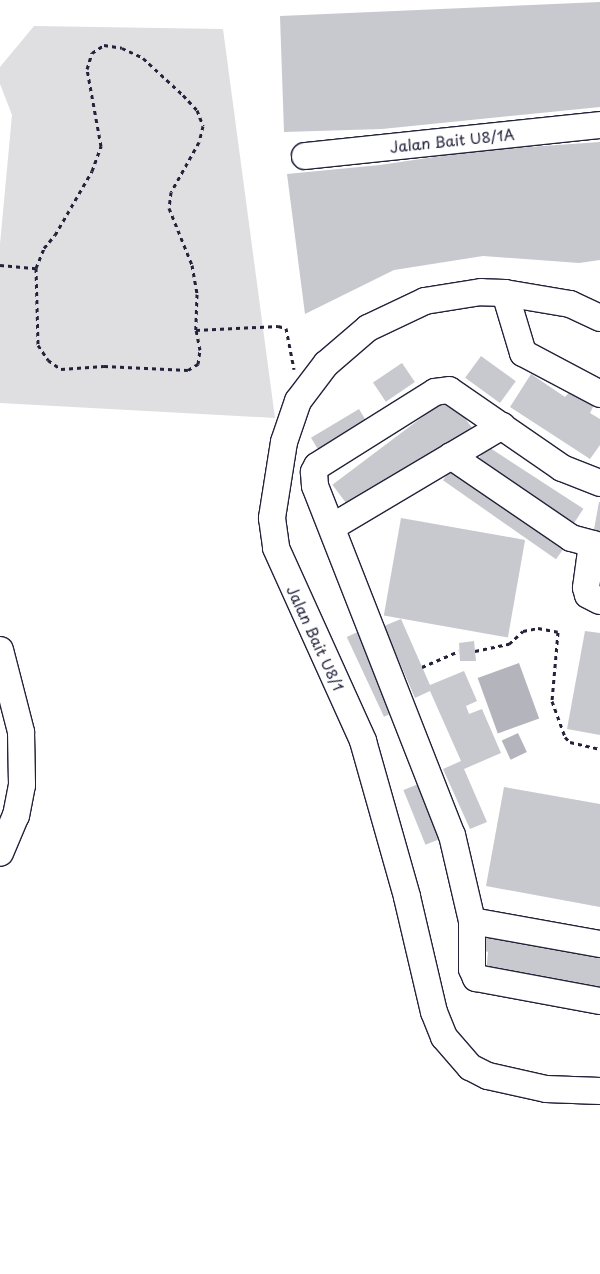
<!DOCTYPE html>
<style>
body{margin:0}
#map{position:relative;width:600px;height:1274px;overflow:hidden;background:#fff;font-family:"Playpen Sans",sans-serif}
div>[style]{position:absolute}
.green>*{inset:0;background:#dfdfe2}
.water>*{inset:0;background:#b4b4bc;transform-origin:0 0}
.building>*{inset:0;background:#c8c8cf;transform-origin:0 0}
.path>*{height:3px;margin-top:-1.5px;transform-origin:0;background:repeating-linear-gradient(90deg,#22223b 0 4px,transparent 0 8px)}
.roads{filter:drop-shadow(1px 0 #22223b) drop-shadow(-1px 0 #22223b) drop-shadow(0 1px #22223b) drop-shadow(0 -1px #22223b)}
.minor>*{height:26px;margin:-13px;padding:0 13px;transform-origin:13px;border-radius:13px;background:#fff}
span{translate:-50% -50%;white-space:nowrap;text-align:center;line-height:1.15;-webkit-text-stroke:4.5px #fff;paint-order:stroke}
.street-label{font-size:15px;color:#22223b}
</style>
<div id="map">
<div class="green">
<i style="clip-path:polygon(34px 26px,223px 29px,275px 418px,0 403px,0 244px,12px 115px,0 84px,0 67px)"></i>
</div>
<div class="water">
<i style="left:519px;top:663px;width:59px;height:44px;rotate:70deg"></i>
<i style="left:518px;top:733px;width:21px;height:18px;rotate:65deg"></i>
</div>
<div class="building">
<i style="clip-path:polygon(600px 2px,600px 107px,382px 129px,284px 132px,280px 16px)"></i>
<i style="clip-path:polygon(600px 142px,600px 260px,579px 263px,483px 256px,394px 270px,305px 314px,287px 174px,380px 165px,475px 151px)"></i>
<i style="left:481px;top:356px;width:43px;height:27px;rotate:36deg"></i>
<i style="left:402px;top:363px;width:23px;height:35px;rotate:56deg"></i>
<i style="clip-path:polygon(531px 374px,565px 397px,573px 388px,595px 403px,590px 413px,600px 419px,600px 445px,590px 459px,510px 407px)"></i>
<i style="left:449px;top:397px;width:44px;height:146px;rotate:53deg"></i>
<i style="left:359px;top:409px;width:23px;height:56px;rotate:59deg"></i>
<i style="left:487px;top:446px;width:115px;height:22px;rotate:33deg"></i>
<i style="left:455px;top:463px;width:138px;height:21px;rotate:35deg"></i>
<i style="clip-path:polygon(599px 502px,600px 502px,600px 536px,593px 535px)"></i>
<i style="left:401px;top:518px;width:126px;height:99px;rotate:10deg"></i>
<i style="clip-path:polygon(401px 619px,430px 685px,464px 671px,477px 701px,466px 706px,469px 714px,482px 709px,501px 753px,464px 769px,487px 822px,470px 829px,443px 769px,461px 761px,430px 691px,415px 698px,384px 626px)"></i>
<i style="left:364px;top:629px;width:88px;height:19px;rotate:65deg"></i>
<i style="clip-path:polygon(585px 631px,600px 633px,600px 735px,567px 729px)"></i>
<i style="clip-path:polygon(474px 641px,476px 661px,460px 661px,459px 643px)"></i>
<i style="left:421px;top:783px;width:59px;height:19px;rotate:68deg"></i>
<i style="clip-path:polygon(504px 787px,600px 804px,600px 907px,486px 886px)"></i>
<i style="clip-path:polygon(483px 930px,600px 951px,600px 994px,486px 974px,488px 952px,479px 949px)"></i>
</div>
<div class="path">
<i style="left:0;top:265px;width:36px;rotate:5deg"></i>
<i style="left:36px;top:268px;width:77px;rotate:88.5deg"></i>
<i style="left:38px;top:345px;width:18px;rotate:56deg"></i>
<i style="left:48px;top:360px;width:16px;rotate:35deg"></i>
<i style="left:61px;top:369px;width:43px;rotate:-4deg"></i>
<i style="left:104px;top:366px;width:84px;rotate:2.7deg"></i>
<i style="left:188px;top:370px;width:12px;rotate:-31deg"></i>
<i style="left:198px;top:364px;width:14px;rotate:-82deg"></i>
<i style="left:200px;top:350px;width:20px;rotate:-101deg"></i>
<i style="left:196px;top:330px;width:82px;rotate:-2.8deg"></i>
<i style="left:278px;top:326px;width:8px;rotate:14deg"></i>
<i style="left:286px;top:328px;width:42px;rotate:79deg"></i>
<i style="left:36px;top:268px;width:22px;rotate:-68deg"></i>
<i style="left:44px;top:248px;width:17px;rotate:-50deg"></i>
<i style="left:55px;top:235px;width:74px;rotate:-60deg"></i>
<i style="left:92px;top:171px;width:27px;rotate:-70deg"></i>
<i style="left:101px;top:146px;width:78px;rotate:-100.3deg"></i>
<i style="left:87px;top:69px;width:17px;rotate:-73deg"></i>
<i style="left:92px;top:53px;width:14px;rotate:-34deg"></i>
<i style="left:104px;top:45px;width:18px;rotate:9deg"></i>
<i style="left:122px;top:48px;width:23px;rotate:25deg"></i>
<i style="left:143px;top:58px;width:54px;rotate:42.8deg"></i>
<i style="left:183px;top:95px;width:21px;rotate:47deg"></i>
<i style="left:197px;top:110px;width:17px;rotate:69deg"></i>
<i style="left:203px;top:126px;width:16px;rotate:104deg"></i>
<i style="left:199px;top:142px;width:57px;rotate:119.2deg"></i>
<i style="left:171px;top:192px;width:16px;rotate:97deg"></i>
<i style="left:169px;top:208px;width:61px;rotate:68deg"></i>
<i style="left:192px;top:265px;width:29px;rotate:80deg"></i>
<i style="left:197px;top:294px;width:36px;rotate:92deg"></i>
<i style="left:475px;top:651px;width:35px;rotate:-12deg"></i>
<i style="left:509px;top:644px;width:19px;rotate:-43deg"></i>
<i style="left:523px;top:631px;width:15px;rotate:-11deg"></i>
<i style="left:538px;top:628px;width:20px;rotate:11deg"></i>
<i style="left:558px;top:632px;width:69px;rotate:95deg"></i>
<i style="left:552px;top:701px;width:38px;rotate:70deg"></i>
<i style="left:565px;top:737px;width:7px;rotate:45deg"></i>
<i style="left:570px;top:742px;width:31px;rotate:13deg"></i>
<i style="left:422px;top:667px;width:40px;rotate:-23.4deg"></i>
</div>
<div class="roads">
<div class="minor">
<i style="left:305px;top:156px;width:297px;rotate:-6deg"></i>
<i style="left:505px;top:293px;width:63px;rotate:73.3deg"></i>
<i style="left:523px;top:353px;width:87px;rotate:28deg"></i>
<i style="left:600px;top:318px;width:33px;rotate:-155deg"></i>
<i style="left:570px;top:304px;width:66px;rotate:-170.4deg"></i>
<i style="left:505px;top:293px;width:24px;rotate:-178deg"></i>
<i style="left:481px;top:292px;width:57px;rotate:170.9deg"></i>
<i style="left:425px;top:301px;width:63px;rotate:154.7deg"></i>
<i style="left:368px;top:328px;width:55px;rotate:139.4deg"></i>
<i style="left:326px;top:364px;width:46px;rotate:127.1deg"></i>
<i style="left:298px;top:401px;width:43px;rotate:108.9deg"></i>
<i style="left:284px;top:442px;width:77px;rotate:99deg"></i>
<i style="left:272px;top:518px;width:30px;rotate:82deg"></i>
<i style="left:276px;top:548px;width:212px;rotate:65.7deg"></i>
<i style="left:363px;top:741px;width:162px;rotate:74.2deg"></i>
<i style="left:407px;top:897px;width:118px;rotate:76.8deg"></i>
<i style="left:434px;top:1012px;width:27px;rotate:68deg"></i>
<i style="left:444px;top:1037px;width:40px;rotate:49deg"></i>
<i style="left:470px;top:1067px;width:20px;rotate:27deg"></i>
<i style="left:488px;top:1076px;width:59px;rotate:12.6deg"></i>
<i style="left:546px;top:1089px;width:54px;rotate:2.1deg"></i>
<i style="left:451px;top:456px;width:145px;rotate:34.3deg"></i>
<i style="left:571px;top:538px;width:30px;rotate:15deg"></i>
<i style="left:600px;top:483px;width:41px;rotate:-158.5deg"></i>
<i style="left:562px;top:468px;width:137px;rotate:-145.4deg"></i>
<i style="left:449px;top:390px;width:14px;rotate:172deg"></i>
<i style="left:435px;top:392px;width:139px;rotate:147.9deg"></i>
<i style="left:317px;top:466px;width:7px;rotate:117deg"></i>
<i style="left:314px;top:472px;width:14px;rotate:86deg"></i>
<i style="left:315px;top:486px;width:375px;rotate:68.6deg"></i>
<i style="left:452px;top:835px;width:88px;rotate:76.9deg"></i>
<i style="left:472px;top:921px;width:48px;rotate:90deg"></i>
<i style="left:472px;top:969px;width:10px;rotate:66deg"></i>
<i style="left:476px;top:978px;width:126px;rotate:10.5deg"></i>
<i style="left:332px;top:527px;width:198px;rotate:-30.7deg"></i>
<i style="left:592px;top:544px;width:44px;rotate:97.8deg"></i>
<i style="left:586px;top:588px;width:7px;rotate:74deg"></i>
<i style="left:588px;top:595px;width:13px;rotate:27deg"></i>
<i style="left:0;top:650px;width:85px;rotate:75.6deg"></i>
<i style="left:21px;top:732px;width:53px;rotate:88.9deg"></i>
<i style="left:22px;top:785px;width:31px;rotate:101deg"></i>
<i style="left:16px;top:815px;width:41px;rotate:112.8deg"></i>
<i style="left:472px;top:921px;width:130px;rotate:10.2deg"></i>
</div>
</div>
<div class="street-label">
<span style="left:452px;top:140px;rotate:-6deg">Jalan Bait U8/1A</span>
<span style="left:316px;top:638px;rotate:65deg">Jalan Bait U8/1</span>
</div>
</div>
